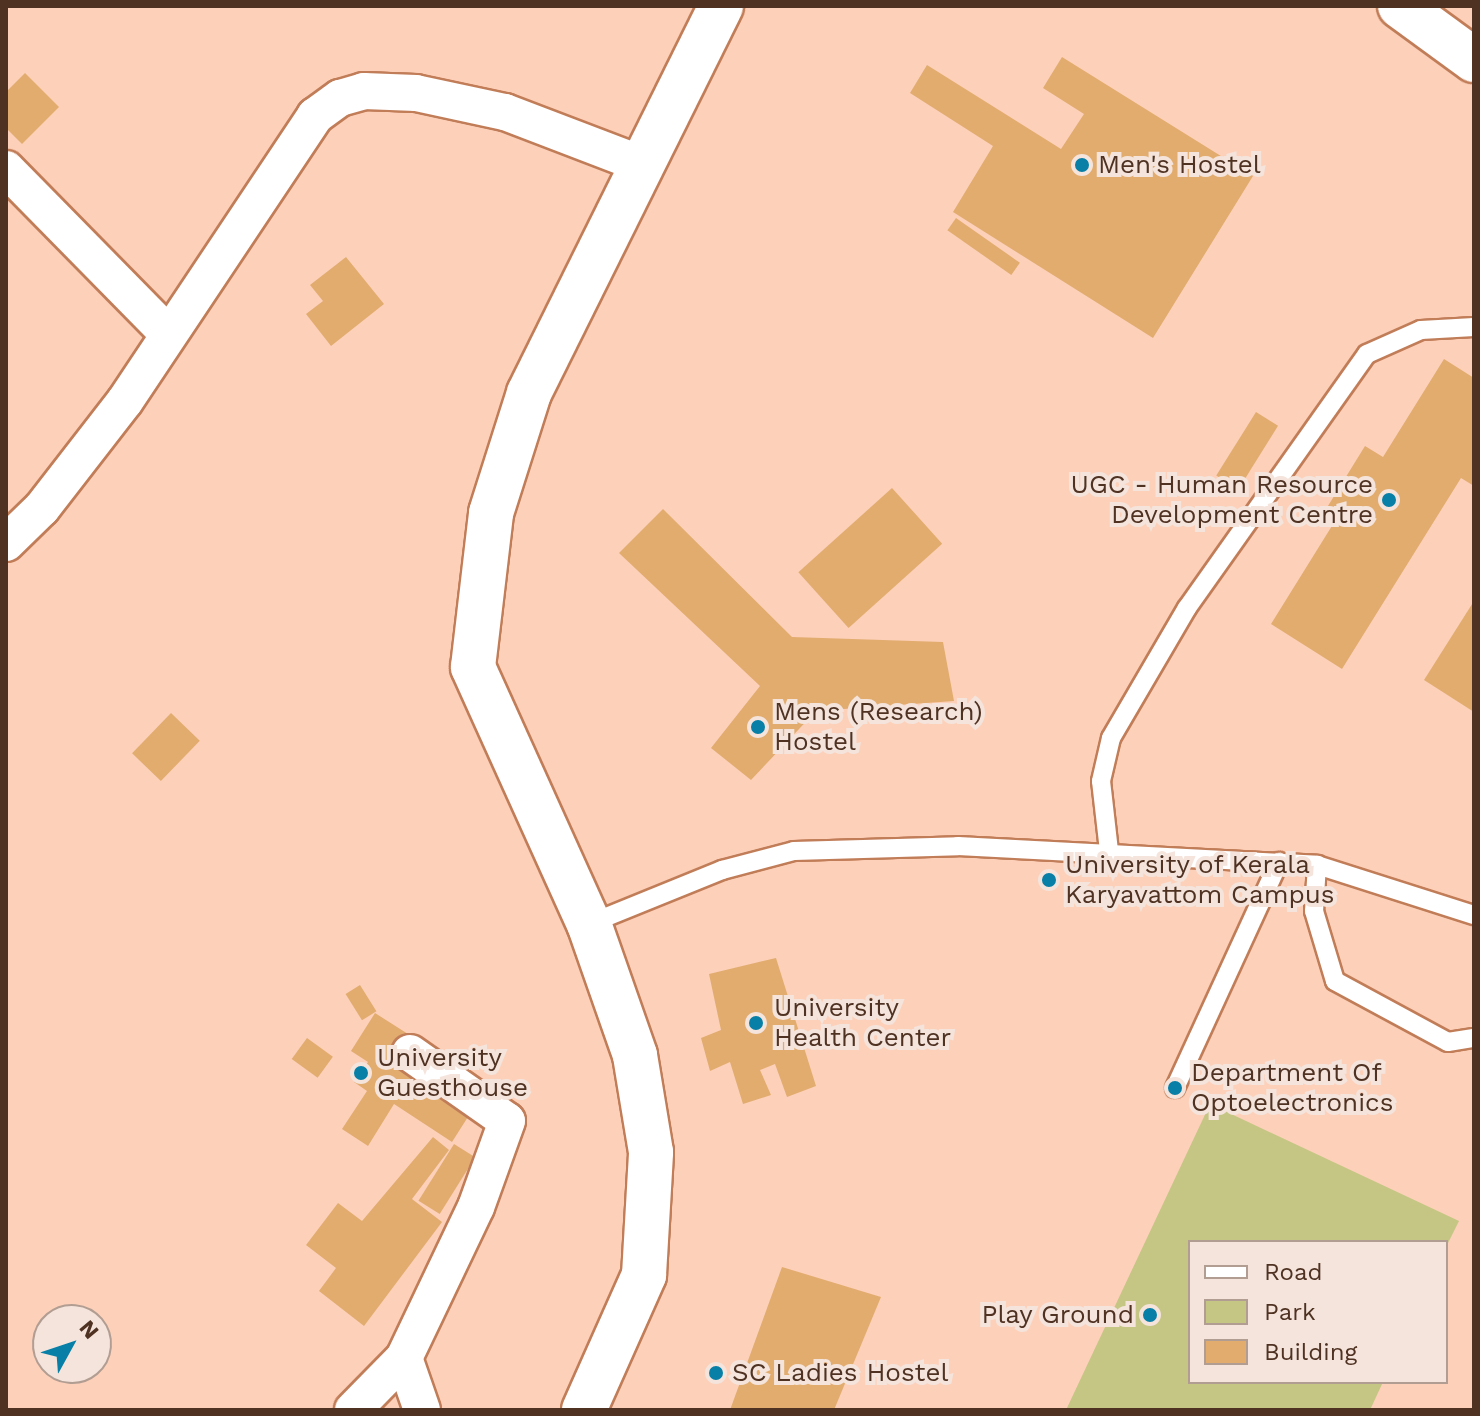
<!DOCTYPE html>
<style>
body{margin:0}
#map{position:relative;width:1480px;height:1416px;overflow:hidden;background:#fdd0b9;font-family:"Work Sans",sans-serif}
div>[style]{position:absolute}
.green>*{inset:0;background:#c5c684}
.building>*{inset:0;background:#e2ac6f;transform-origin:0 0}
.roads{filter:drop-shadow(2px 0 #c17d58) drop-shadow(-2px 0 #c17d58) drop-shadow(0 2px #c17d58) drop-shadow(0 -2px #c17d58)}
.service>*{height:18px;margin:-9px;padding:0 9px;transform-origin:9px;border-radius:9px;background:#fff}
.minor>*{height:36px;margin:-18px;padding:0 18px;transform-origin:18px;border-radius:18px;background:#fff}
.secondary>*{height:44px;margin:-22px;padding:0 22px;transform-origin:22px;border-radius:22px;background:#fff}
.primary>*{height:44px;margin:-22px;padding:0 22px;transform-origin:22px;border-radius:22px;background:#fff}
.dots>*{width:22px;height:22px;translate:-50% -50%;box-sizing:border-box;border:4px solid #f4e4dc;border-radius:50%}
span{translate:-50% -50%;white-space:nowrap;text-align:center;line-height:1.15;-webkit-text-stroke:8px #f4e4dc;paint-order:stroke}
.poi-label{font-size:26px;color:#4f3222}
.left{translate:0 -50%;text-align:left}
.right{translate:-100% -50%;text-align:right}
.frame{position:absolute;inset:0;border:8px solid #4f3222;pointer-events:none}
.legend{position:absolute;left:1188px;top:1240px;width:260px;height:144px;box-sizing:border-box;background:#f4e4dc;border:2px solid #b29d92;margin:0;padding:10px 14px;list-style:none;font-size:24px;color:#4f3222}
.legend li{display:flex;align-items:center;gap:16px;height:40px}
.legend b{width:40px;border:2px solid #b29d92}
.north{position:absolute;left:32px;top:1304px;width:80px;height:80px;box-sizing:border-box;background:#f4e4dc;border:2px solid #b29d92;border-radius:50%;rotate:50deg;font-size:22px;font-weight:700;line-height:32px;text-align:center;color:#4f3222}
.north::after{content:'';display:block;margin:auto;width:28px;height:36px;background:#077fa6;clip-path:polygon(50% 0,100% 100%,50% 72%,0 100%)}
</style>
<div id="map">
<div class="green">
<i style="clip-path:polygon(1210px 1104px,1459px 1221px,1446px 1247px,1446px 1242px,1190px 1242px,1190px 1382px,1383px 1382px,1370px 1410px,1066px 1410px)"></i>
</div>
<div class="building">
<i style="clip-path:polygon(1062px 57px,1253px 176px,1153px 338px,953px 212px,993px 146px,910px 93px,927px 65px,1061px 149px,1084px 114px,1043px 88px)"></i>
<i style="clip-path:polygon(25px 73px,59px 107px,22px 144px,6px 128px,6px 92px)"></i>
<i style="left:956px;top:218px;width:78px;height:15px;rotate:35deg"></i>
<i style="clip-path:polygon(346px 257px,384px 304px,331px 346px,306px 314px,323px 301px,310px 285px)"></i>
<i style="clip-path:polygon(1444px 359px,1474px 378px,1474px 486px,1461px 478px,1342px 669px,1271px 624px,1335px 521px,1323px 514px,1365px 446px,1383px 457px)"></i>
<i style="left:1256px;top:412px;width:26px;height:75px;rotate:32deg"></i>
<i style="left:892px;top:488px;width:75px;height:126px;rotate:48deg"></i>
<i style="clip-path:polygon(663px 509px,792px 637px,943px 642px,954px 701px,816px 711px,751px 780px,711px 748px,760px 686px,619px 553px)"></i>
<i style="clip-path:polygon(1474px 601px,1474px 712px,1424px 680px)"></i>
<i style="left:171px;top:713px;width:40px;height:56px;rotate:44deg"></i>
<i style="clip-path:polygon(776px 958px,816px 1086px,787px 1097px,775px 1064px,760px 1070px,771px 1095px,743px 1104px,730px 1062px,710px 1071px,701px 1038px,721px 1030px,709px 974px)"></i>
<i style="left:360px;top:985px;width:31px;height:17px;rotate:58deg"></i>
<i style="clip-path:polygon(375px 1013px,408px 1034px,393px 1057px,473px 1109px,452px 1142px,394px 1104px,368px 1146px,342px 1129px,367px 1091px,354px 1082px,368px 1062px,351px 1051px)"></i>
<i style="left:307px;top:1038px;width:32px;height:26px;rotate:36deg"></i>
<i style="clip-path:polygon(433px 1137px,449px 1150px,412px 1199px,442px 1222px,364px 1326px,319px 1291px,336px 1268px,306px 1245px,338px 1203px,362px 1221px)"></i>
<i style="left:454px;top:1144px;width:25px;height:67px;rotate:32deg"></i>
<i style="clip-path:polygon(782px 1267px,881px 1297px,834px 1410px,730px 1410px)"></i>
</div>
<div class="roads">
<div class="service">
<i style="left:1109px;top:851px;width:70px;rotate:-96.5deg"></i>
<i style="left:1101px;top:781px;width:44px;rotate:-76.9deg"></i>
<i style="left:1111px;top:738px;width:151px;rotate:-59.7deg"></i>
<i style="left:1187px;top:608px;width:311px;rotate:-54.7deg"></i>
<i style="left:1367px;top:354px;width:59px;rotate:-24deg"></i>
<i style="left:1421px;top:330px;width:53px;rotate:-3.2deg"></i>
<i style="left:1317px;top:865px;width:46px;rotate:93.7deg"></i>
<i style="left:1314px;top:911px;width:73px;rotate:73.3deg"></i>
<i style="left:1335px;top:981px;width:128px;rotate:28.4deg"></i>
<i style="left:1448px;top:1042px;width:26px;rotate:-9deg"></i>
<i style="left:589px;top:924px;width:144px;rotate:-22.1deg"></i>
<i style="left:722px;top:870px;width:74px;rotate:-14.8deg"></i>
<i style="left:794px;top:851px;width:164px;rotate:-1.7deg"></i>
<i style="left:958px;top:846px;width:360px;rotate:3deg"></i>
<i style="left:1317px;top:865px;width:165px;rotate:17.7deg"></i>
<i style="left:1175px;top:1088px;width:249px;rotate:-65.3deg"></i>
</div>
<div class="minor">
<i style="left:6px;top:169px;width:228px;rotate:45.5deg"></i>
<i style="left:6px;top:543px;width:50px;rotate:-44.2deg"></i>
<i style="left:42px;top:508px;width:135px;rotate:-52.2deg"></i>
<i style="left:125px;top:401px;width:343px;rotate:-56.3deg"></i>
<i style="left:315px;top:116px;width:31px;rotate:-36deg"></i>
<i style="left:340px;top:98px;width:25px;rotate:-16deg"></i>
<i style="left:364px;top:91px;width:52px;rotate:2.2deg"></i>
<i style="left:416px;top:93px;width:91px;rotate:12.1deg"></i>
<i style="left:505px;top:112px;width:146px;rotate:20.9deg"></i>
<i style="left:410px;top:1053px;width:118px;rotate:35deg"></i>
<i style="left:507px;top:1121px;width:91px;rotate:109.8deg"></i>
<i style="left:476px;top:1207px;width:167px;rotate:115.5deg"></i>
<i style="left:404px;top:1358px;width:55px;rotate:70.9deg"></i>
<i style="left:353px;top:1410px;width:73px;rotate:-45.6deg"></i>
</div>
<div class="secondary">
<i style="left:584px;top:1410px;width:148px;rotate:-66deg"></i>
<i style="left:644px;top:1275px;width:123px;rotate:-86.7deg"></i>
<i style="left:651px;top:1152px;width:98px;rotate:-99.4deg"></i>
<i style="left:635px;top:1055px;width:139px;rotate:-109.3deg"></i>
<i style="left:589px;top:924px;width:282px;rotate:-114.3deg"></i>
<i style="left:473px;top:667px;width:155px;rotate:-83.3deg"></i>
<i style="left:491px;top:513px;width:126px;rotate:-72.4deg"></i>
<i style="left:529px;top:393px;width:432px;rotate:-63.6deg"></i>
</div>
<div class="primary">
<i style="left:1400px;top:6px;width:92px;rotate:36.1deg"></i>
</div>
</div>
<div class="dots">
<i style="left:1082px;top:165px;background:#077fa6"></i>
<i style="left:1389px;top:500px;background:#077fa6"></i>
<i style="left:758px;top:727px;background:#077fa6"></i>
<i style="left:1049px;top:880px;background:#077fa6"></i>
<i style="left:756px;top:1023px;background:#077fa6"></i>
<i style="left:361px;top:1073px;background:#077fa6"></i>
<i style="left:1175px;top:1088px;background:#077fa6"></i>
<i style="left:1150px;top:1315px;background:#077fa6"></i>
<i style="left:716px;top:1373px;background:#077fa6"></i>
</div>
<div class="poi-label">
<span class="left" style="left:1098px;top:165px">Men's Hostel</span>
<span class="right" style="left:1373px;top:500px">UGC - Human Resource<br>Development Centre</span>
<span class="left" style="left:774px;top:727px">Mens (Research)<br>Hostel</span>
<span class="left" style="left:1065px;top:880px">University of Kerala<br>Karyavattom Campus</span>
<span class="left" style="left:774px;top:1023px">University<br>Health Center</span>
<span class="left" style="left:377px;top:1073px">University<br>Guesthouse</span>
<span class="left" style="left:1191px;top:1088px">Department Of<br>Optoelectronics</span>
<span class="right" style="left:1134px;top:1315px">Play Ground</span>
<span class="left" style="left:732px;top:1373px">SC Ladies Hostel</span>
</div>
<div class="frame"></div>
<ul class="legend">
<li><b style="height:10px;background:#fff"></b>Road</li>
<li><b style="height:22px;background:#c5c684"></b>Park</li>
<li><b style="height:22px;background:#e2ac6f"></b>Building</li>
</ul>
<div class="north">N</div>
</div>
